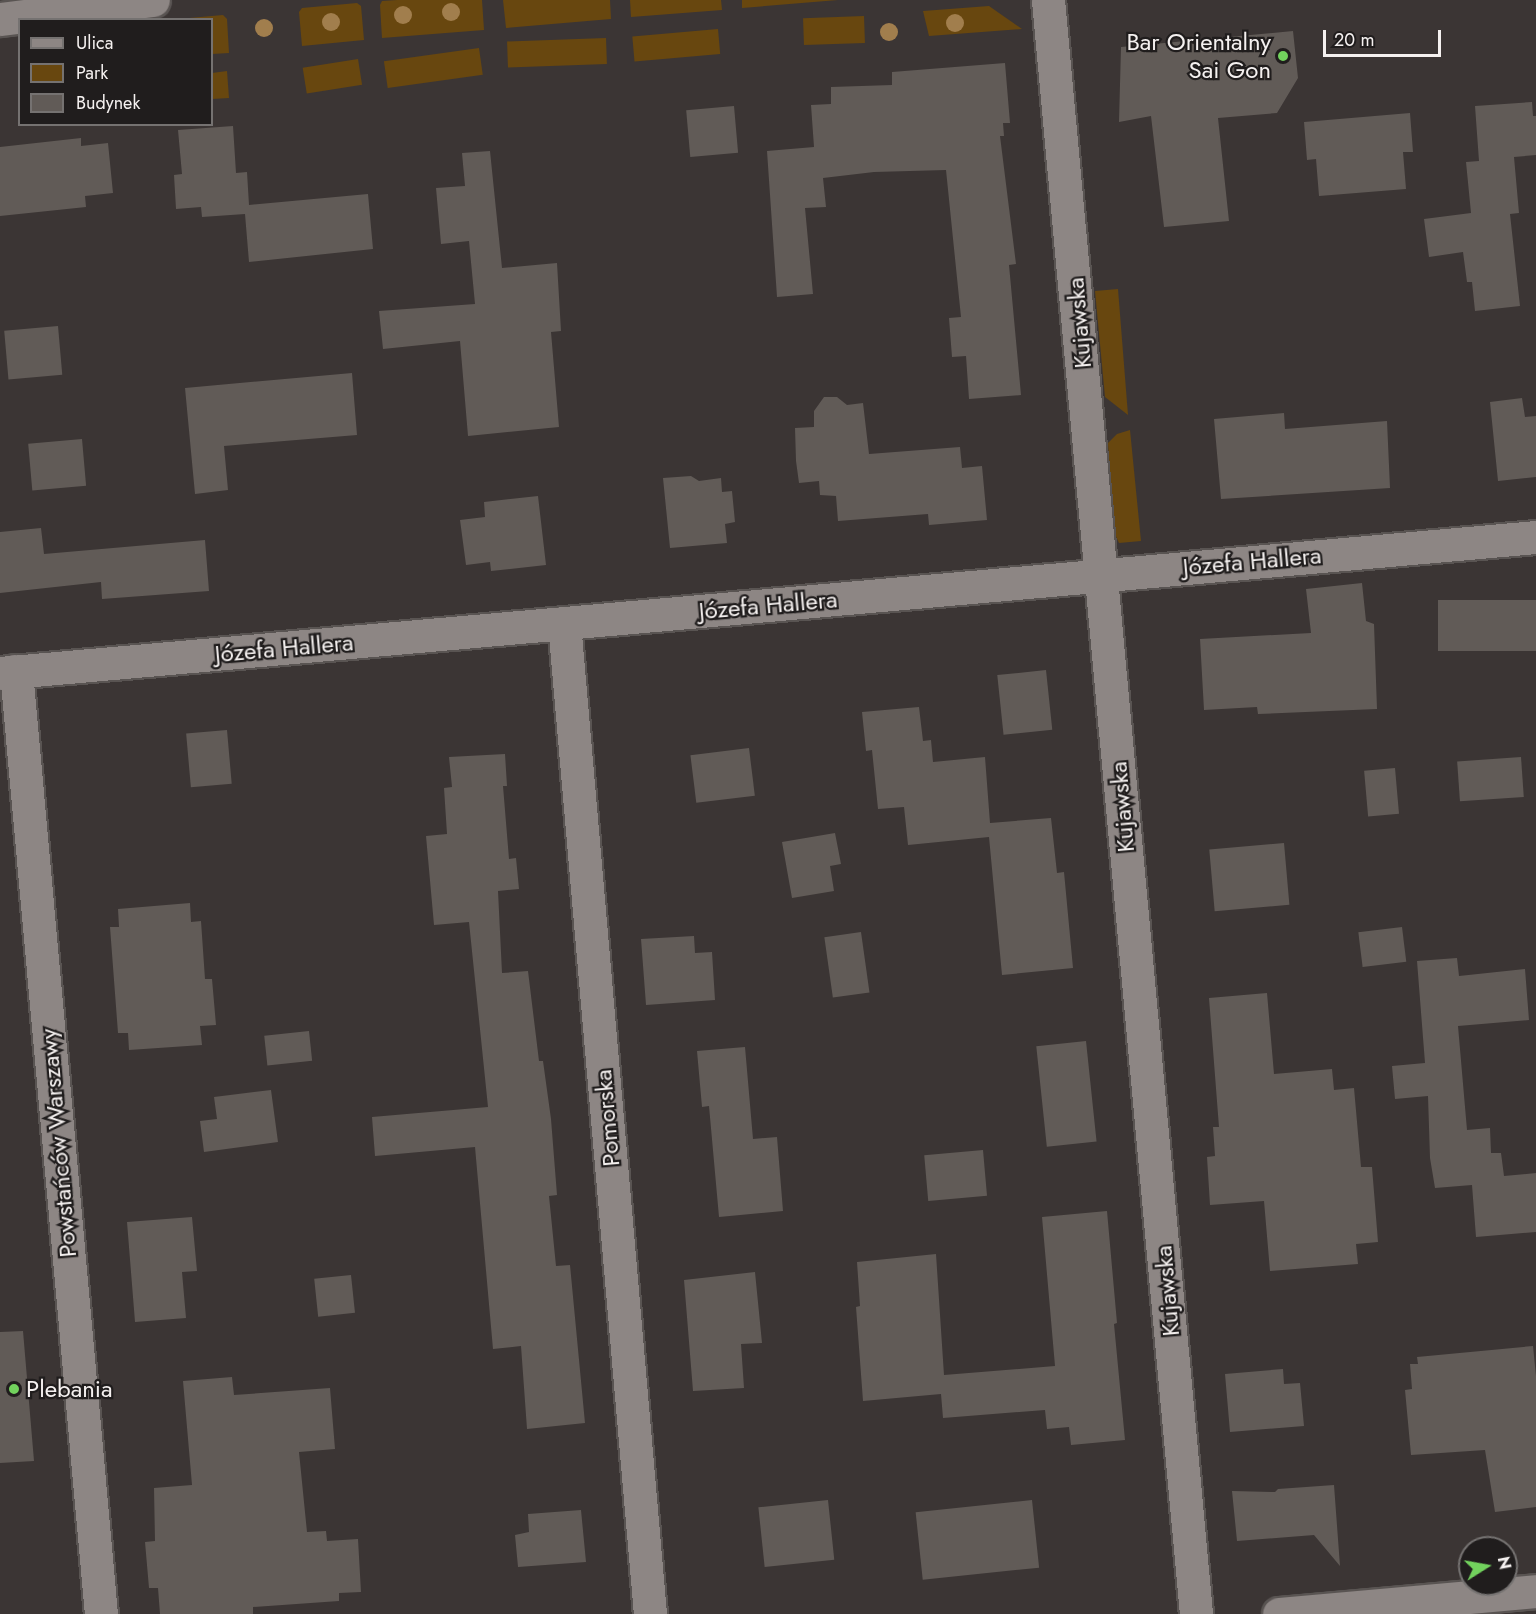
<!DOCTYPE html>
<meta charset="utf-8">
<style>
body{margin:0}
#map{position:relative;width:1536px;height:1614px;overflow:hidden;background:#3b3534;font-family:Jost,sans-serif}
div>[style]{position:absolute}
.green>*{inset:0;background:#68470f;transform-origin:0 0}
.building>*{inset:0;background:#615b57;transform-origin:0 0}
.roads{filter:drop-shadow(2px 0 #595452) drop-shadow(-2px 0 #595452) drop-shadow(0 2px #595452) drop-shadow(0 -2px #595452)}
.minor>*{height:33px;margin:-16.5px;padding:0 16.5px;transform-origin:16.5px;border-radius:16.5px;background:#8d8684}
.tertiary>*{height:33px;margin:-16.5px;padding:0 16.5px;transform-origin:16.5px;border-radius:16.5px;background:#8d8684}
.trees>*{width:18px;height:18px;margin:-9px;border-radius:50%;background:#a17e4d}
.dots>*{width:16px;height:16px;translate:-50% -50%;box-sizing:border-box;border:3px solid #201d1d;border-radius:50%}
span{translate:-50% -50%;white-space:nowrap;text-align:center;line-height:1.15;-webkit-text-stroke:4.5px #201d1d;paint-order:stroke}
.poi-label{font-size:24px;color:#f5f1f0}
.right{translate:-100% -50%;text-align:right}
.left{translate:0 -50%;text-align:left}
.street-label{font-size:24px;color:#f5f1f0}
.legend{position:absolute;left:18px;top:18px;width:195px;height:108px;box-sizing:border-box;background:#201d1d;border:2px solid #757271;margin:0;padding:8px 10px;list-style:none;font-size:18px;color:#f5f1f0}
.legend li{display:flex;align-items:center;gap:12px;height:30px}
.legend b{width:30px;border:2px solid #757271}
.north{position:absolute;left:1458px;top:1536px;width:60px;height:60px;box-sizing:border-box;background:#201d1d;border:2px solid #757271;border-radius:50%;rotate:79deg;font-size:16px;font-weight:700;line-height:24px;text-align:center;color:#f5f1f0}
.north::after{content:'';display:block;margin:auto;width:21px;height:27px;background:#72d25d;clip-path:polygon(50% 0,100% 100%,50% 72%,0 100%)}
.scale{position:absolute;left:1323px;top:30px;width:118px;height:27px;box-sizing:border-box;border:3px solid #f5f1f0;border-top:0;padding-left:8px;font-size:18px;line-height:21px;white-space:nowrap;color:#f5f1f0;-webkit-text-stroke:4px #201d1d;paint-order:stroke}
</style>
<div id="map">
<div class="green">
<i style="clip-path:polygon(397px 0,482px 0,484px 30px,382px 38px,380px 5px,382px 1px)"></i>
<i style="clip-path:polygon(503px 0,610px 0,611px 19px,506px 28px)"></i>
<i style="clip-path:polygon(630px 0,721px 0,722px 10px,631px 17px)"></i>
<i style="clip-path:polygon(742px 0,838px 0,742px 8px)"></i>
<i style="clip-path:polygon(357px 3px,361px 6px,364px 40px,302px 46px,299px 12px,302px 8px)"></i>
<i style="clip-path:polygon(989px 6px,1022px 29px,929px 36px,923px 11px)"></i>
<i style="clip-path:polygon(223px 15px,227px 19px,229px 53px,212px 54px,212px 20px,178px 19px)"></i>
<i style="left:864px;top:16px;width:27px;height:61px;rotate:88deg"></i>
<i style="left:718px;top:29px;width:25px;height:86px;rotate:85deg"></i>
<i style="left:606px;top:38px;width:26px;height:99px;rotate:88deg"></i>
<i style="left:479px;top:48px;width:27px;height:96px;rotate:82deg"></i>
<i style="left:358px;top:59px;width:26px;height:56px;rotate:81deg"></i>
<i style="clip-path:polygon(227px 71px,229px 98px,212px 99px,212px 73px)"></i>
<i style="clip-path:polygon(1118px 289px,1128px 415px,1105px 397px,1095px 291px)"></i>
<i style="clip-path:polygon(1130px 430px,1141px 541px,1119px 543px,1114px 532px,1108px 443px,1117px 434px)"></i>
</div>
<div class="building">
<i style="clip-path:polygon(1293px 31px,1298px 78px,1277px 113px,1218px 118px,1229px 221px,1164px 227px,1151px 116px,1119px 122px,1121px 47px)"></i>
<i style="clip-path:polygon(1005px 63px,1010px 123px,1003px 123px,1004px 136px,1000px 136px,1016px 264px,1009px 265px,1021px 395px,969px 399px,966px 356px,952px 357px,949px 318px,961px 317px,946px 170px,874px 172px,823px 178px,826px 207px,805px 208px,813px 294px,777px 297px,767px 151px,814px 147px,811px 105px,831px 104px,831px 87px,892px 85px,892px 72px)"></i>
<i style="clip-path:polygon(1532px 102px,1533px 116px,1536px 116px,1536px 155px,1514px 157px,1519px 213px,1510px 214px,1520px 306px,1475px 311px,1472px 282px,1467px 282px,1463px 252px,1429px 257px,1424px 219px,1471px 213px,1466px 162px,1479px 161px,1475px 106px)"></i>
<i style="left:734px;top:106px;width:47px;height:48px;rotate:85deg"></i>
<i style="clip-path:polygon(1410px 113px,1413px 152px,1403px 152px,1406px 189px,1319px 196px,1316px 159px,1307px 160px,1304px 122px)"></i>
<i style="clip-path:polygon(233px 126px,236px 173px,247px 172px,249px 205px,368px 194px,373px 249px,249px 262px,245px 214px,202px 217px,201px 207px,176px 209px,174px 175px,182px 174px,178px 130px)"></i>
<i style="clip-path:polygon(81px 138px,81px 146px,108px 143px,113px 193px,85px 196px,86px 207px,0 216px,0 147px)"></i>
<i style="clip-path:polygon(490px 151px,502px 268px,557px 263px,561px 331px,551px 332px,559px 427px,468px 436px,460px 341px,383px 349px,379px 311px,475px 304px,469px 241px,441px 244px,436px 188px,465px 186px,462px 153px)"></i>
<i style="left:58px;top:326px;width:49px;height:54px;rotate:85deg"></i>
<i style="clip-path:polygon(352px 373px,357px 435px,224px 446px,228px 490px,195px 494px,185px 388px)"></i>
<i style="clip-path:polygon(824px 397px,837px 397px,847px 405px,863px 403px,869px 454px,960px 447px,962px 468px,982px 466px,987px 520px,929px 525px,928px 514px,838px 521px,836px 496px,820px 495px,819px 481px,799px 483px,796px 461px,795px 428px,814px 427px,814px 411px)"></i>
<i style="clip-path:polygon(1522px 398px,1525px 417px,1536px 416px,1536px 477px,1498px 481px,1490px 402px)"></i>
<i style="clip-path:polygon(1284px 413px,1285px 429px,1387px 421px,1390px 488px,1221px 499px,1214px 419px)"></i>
<i style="left:82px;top:439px;width:47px;height:54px;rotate:85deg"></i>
<i style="clip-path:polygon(691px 476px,699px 481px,721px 478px,722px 492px,732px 491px,735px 522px,725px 524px,727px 543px,670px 548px,663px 478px)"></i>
<i style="clip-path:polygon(538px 496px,546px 565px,491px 571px,490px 562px,466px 565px,460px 520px,485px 517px,484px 502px)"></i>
<i style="clip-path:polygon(41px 528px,44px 554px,205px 540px,209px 591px,102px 599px,101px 582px,0 593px,0 532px)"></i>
<i style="clip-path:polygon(1362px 583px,1366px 621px,1374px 624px,1377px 709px,1258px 714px,1257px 707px,1204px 710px,1200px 639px,1311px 633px,1306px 589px)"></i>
<i style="left:1536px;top:600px;width:51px;height:98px;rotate:90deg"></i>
<i style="left:1046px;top:670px;width:60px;height:49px;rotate:84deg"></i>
<i style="clip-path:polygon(919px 707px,923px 741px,931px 740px,933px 762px,985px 757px,990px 823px,1051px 818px,1057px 873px,1064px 872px,1073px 968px,1002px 975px,989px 837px,908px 845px,904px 807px,878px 809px,872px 750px,866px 751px,862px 712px)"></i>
<i style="left:227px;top:730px;width:54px;height:41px;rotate:85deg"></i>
<i style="left:749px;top:748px;width:48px;height:59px;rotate:83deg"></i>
<i style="clip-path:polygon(505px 754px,507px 786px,503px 786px,509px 859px,516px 858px,519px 889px,498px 891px,502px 973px,528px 971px,539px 1061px,543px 1061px,551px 1119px,557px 1195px,549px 1196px,556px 1266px,570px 1265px,585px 1423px,527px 1429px,521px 1346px,493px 1349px,475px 1147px,375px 1156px,372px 1117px,488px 1107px,469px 922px,434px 925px,426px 836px,447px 834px,444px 788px,452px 787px,449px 757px)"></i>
<i style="left:1521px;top:757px;width:40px;height:64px;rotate:86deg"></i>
<i style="left:1395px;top:768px;width:46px;height:31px;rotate:85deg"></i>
<i style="clip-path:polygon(835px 833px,841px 864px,830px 866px,834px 891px,792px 898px,782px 842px)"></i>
<i style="left:1284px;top:843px;width:62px;height:75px;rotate:85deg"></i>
<i style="clip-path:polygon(190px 903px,191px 922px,201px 921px,205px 979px,212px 979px,216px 1025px,200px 1026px,202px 1045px,129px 1050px,128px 1033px,118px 1033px,110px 927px,119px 927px,118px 909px)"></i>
<i style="left:1402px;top:927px;width:35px;height:44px;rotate:83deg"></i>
<i style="left:861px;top:932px;width:61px;height:37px;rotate:82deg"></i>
<i style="clip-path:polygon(694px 936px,695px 953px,712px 952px,715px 1000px,646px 1005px,641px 939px)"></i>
<i style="clip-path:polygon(1457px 958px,1459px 976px,1525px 969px,1529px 1020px,1458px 1026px,1467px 1130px,1490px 1128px,1491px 1153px,1501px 1153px,1504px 1176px,1536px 1173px,1536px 1232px,1476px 1237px,1472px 1185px,1435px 1188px,1430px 1158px,1428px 1096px,1395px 1099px,1392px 1066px,1425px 1063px,1417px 961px)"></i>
<i style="clip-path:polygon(1267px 993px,1274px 1074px,1332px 1069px,1334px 1090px,1354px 1088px,1361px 1167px,1372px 1167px,1378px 1242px,1356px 1244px,1358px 1264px,1270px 1271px,1264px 1201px,1210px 1205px,1207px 1157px,1215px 1156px,1213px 1127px,1219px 1127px,1209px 998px)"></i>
<i style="left:309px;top:1031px;width:30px;height:45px;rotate:84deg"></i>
<i style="left:1086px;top:1041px;width:101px;height:50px;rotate:84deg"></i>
<i style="clip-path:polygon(745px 1047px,753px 1139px,777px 1137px,783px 1211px,719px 1217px,709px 1106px,702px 1107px,697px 1051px)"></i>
<i style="clip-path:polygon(271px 1090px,278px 1142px,204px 1152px,200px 1121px,217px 1119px,214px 1097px)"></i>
<i style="left:983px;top:1150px;width:46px;height:59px;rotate:85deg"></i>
<i style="clip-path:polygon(1107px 1211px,1117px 1323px,1114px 1324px,1125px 1440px,1071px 1445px,1069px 1427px,1047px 1429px,1045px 1410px,943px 1418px,941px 1394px,863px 1401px,856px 1307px,860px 1306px,857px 1262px,936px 1254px,944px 1375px,1055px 1366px,1042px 1217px)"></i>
<i style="clip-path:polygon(192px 1217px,197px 1271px,182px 1272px,186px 1318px,135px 1322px,127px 1222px)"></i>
<i style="clip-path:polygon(755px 1272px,762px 1343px,741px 1344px,744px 1388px,693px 1391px,684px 1280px)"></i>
<i style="left:351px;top:1275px;width:38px;height:37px;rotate:84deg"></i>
<i style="clip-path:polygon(23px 1331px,34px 1461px,0 1463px,0 1332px)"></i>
<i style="clip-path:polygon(1533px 1346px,1536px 1376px,1536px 1507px,1495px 1512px,1485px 1450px,1411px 1455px,1405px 1390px,1412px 1389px,1410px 1364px,1418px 1364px,1417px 1357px)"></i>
<i style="clip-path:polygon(1283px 1369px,1284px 1384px,1300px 1383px,1304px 1426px,1230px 1432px,1225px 1374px)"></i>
<i style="clip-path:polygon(232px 1377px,234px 1395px,330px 1388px,335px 1449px,299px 1452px,307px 1532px,326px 1531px,327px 1541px,358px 1539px,361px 1592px,339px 1593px,339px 1601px,253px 1607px,253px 1614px,160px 1614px,158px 1588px,149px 1588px,145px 1542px,155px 1541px,154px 1488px,192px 1485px,183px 1381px)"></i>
<i style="clip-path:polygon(1334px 1485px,1340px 1566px,1314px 1535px,1237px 1541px,1232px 1491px,1275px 1492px,1278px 1489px)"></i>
<i style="left:828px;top:1500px;width:60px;height:70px;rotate:84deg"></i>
<i style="left:1032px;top:1500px;width:68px;height:117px;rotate:84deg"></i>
<i style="clip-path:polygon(581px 1510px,586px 1562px,518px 1567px,515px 1535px,529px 1532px,528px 1514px)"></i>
</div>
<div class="roads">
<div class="minor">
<i style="left:1048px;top:0;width:1621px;rotate:84.76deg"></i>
<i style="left:564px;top:623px;width:995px;rotate:85.04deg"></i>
<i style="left:16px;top:671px;width:947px;rotate:84.85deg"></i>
<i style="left:0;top:673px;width:1542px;rotate:-5.06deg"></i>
<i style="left:1279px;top:1614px;width:258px;rotate:-5.1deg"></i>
</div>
<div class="tertiary">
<i style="left:0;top:19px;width:154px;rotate:-7.1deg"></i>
</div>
</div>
<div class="trees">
<i style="left:451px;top:12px"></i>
<i style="left:403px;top:15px"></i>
<i style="left:331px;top:22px"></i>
<i style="left:955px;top:23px"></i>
<i style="left:264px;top:28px"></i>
<i style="left:889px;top:32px"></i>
</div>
<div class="dots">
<i style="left:1283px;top:56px;background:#72d25d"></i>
<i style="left:14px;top:1389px;background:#72d25d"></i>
</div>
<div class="poi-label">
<span class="right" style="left:1271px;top:56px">Bar Orientalny<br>Sai Gon</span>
<span class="left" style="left:26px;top:1389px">Plebania</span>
</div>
<div class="street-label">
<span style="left:1079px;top:323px;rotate:-95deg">Kujawska</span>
<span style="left:1252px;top:561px;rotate:-5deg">Józefa Hallera</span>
<span style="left:768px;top:605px;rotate:-5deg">Józefa Hallera</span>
<span style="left:284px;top:648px;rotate:-5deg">Józefa Hallera</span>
<span style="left:1122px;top:807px;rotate:-95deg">Kujawska</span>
<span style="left:607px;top:1118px;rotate:-95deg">Pomorska</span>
<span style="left:58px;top:1143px;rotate:-95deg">Powstańców Warszawy</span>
<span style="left:1167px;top:1291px;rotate:-95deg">Kujawska</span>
</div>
<ul class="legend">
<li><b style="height:8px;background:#8d8684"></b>Ulica</li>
<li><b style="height:16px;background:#68470f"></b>Park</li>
<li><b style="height:16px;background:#615b57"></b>Budynek</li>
</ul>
<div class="north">N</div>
<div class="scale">20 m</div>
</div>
